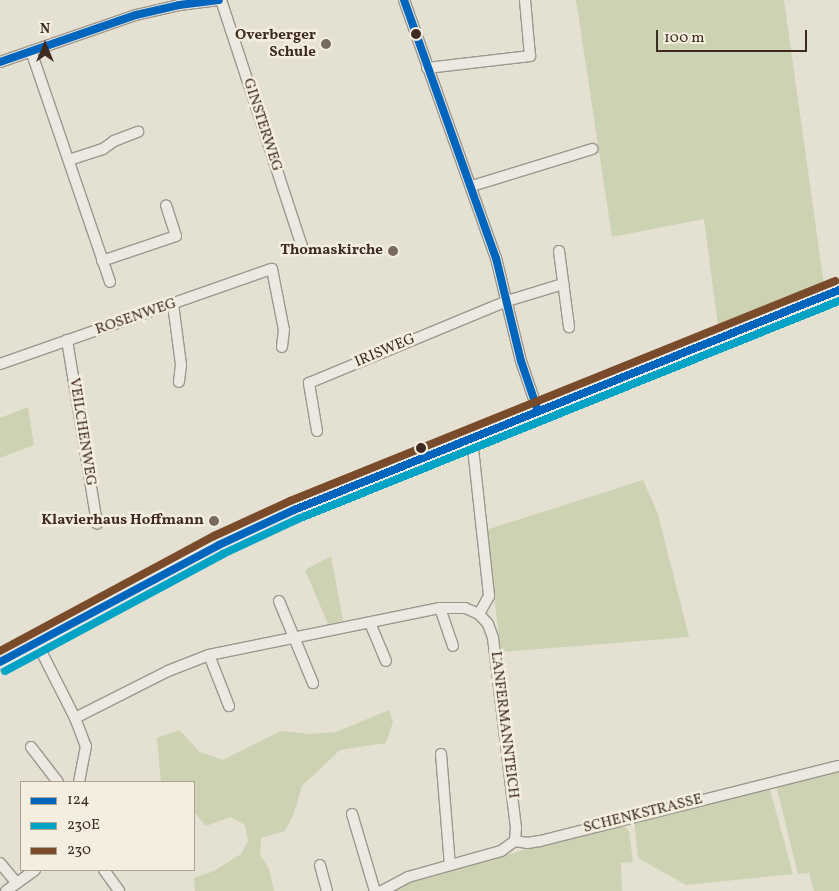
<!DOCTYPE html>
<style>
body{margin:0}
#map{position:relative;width:839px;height:891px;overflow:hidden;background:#e5e1d2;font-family:Vollkorn,serif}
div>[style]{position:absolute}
.green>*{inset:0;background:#ccd2b2}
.roads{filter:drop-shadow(1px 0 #9c978e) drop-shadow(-1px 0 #9c978e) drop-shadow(0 1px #9c978e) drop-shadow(0 -1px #9c978e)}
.minor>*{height:10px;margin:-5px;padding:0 5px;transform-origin:5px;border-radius:5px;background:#ebe9e1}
.secondary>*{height:14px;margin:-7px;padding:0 7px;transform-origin:7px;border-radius:7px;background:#ebe9e1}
.bus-1>*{height:8px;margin:-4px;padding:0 4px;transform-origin:4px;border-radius:4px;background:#0065bd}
.bus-2>*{height:8px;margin:-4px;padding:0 4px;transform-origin:4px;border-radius:4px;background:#03a3c5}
.bus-3>*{height:8px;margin:-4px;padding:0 4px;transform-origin:4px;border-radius:4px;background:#7a4b2a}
.dots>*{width:14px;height:14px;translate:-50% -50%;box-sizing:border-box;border:2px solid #f3eedd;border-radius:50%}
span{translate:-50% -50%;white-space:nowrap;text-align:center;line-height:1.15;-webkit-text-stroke:5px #f3eedd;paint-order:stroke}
.poi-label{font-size:15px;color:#3f2a22;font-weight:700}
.right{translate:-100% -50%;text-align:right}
.street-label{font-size:15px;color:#3f2a22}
.legend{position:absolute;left:20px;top:781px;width:175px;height:90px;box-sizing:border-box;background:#f3eedd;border:1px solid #aba092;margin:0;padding:6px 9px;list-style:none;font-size:15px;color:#3f2a22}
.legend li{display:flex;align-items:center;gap:10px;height:25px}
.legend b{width:25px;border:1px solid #aba092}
.north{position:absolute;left:20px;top:20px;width:50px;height:50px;-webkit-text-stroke:4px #f3eedd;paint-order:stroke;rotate:0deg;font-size:14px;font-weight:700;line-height:20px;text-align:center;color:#3f2a22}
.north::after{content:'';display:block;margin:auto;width:18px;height:22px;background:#3f2a22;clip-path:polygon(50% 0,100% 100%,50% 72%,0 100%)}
.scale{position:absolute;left:656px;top:30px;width:151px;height:22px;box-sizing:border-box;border:2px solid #3f2a22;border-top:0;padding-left:6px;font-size:15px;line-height:18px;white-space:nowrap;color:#3f2a22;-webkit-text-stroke:4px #f3eedd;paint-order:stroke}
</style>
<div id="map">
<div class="green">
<i style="clip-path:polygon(576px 0,784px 0,824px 285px,718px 326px,704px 219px,612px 237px)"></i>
<i style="clip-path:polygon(28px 407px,34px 445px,0 458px,0 418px)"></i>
<i style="clip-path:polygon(643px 480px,658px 514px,689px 637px,501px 652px,486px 530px)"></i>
<i style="clip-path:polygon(331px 556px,343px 621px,328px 624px,305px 570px)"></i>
<i style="clip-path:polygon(389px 710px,393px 722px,386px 743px,340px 750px,302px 786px,294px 813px,285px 831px,261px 838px,260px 855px,269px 868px,274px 891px,195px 891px,194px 878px,214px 871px,241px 854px,248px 841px,245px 825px,230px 817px,206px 826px,194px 812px,194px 782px,161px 782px,157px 738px,179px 730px,200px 752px,223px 760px,281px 731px,311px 734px,336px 732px)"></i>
<i style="clip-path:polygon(839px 770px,839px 891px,814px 891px,809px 873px,798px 874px,776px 785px)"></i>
<i style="clip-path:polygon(769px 786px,793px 874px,686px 885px,638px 858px,634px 820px)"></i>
<i style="clip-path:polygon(621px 823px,629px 831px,633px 862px,621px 863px,622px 891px,393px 891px,405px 884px,437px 874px)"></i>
</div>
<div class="roads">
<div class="minor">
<i style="left:221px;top:0;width:263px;rotate:71.8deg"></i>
<i style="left:404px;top:0;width:274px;rotate:70.4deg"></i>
<i style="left:496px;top:258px;width:106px;rotate:76.4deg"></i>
<i style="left:521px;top:361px;width:53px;rotate:71.2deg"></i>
<i style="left:31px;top:51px;width:244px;rotate:71.1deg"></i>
<i style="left:0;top:62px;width:144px;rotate:-19.1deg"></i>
<i style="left:136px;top:15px;width:44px;rotate:-13.1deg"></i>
<i style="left:179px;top:5px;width:40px;rotate:-7.1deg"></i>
<i style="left:427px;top:68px;width:104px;rotate:-6.6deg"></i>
<i style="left:530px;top:56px;width:56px;rotate:-95.1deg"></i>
<i style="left:69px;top:160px;width:36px;rotate:-18deg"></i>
<i style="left:103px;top:149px;width:14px;rotate:-36deg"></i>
<i style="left:114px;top:141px;width:26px;rotate:-21deg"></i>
<i style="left:472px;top:186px;width:126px;rotate:-17.1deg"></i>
<i style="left:559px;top:251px;width:77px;rotate:82.5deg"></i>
<i style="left:102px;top:261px;width:78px;rotate:-18.7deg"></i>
<i style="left:176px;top:236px;width:32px;rotate:-108deg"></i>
<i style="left:173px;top:304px;width:62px;rotate:82.5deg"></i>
<i style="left:181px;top:365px;width:17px;rotate:97deg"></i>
<i style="left:67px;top:340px;width:186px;rotate:80.7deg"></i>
<i style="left:0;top:364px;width:288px;rotate:-19.3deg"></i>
<i style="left:272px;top:269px;width:62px;rotate:78.9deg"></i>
<i style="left:284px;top:330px;width:17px;rotate:97deg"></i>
<i style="left:317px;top:431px;width:49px;rotate:-99.5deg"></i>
<i style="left:309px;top:383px;width:214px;rotate:-22.5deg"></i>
<i style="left:507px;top:301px;width:59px;rotate:-16.9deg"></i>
<i style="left:472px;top:439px;width:158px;rotate:83.8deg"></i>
<i style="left:489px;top:596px;width:21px;rotate:119deg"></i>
<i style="left:279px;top:601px;width:89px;rotate:67.5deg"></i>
<i style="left:440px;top:608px;width:40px;rotate:71.1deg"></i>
<i style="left:370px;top:623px;width:41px;rotate:67.2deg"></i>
<i style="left:37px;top:643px;width:84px;rotate:63.1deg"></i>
<i style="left:75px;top:718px;width:30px;rotate:69deg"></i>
<i style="left:86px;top:746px;width:37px;rotate:101deg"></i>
<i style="left:209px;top:655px;width:55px;rotate:68.6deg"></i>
<i style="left:75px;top:718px;width:104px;rotate:-26.8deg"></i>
<i style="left:168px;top:671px;width:44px;rotate:-21.3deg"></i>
<i style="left:209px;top:655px;width:236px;rotate:-11.5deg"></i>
<i style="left:440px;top:608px;width:25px"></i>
<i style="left:465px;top:608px;width:15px;rotate:23deg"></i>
<i style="left:479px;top:614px;width:13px;rotate:48deg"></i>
<i style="left:488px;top:624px;width:15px;rotate:70deg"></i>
<i style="left:493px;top:638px;width:190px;rotate:83.1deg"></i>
<i style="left:516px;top:827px;width:14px;rotate:94deg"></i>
<i style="left:31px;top:747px;width:44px;rotate:52.4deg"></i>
<i style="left:441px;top:754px;width:111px;rotate:85.4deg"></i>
<i style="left:352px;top:814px;width:80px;rotate:73.4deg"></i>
<i style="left:515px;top:841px;width:12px;rotate:9deg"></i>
<i style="left:527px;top:843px;width:13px;rotate:-9deg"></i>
<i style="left:540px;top:841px;width:308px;rotate:-14.1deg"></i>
<i style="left:0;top:863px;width:26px;rotate:50deg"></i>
<i style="left:320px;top:865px;width:27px;rotate:75deg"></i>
<i style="left:104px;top:870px;width:26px;rotate:54deg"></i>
<i style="left:6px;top:891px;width:36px;rotate:-36deg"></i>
<i style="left:382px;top:891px;width:30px;rotate:-28deg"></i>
<i style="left:408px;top:877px;width:97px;rotate:-15.6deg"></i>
<i style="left:501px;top:851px;width:17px;rotate:-36deg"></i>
</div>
<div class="secondary">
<i style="left:0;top:662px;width:248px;rotate:-28.1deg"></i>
<i style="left:219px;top:545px;width:83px;rotate:-25deg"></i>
<i style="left:294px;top:510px;width:588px;rotate:-21.98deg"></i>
</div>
</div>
<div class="bus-1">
<i style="left:404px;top:0;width:274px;rotate:70.4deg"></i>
<i style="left:496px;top:258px;width:106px;rotate:76.4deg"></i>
<i style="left:521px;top:361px;width:53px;rotate:71.2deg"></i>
<i style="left:0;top:62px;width:144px;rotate:-19.1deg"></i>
<i style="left:136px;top:15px;width:44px;rotate:-13.1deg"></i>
<i style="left:179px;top:5px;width:40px;rotate:-7.1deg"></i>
<i style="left:0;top:662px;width:248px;rotate:-28.1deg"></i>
<i style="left:219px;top:545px;width:83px;rotate:-25deg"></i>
<i style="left:294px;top:510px;width:588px;rotate:-21.98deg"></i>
</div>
<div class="bus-2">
<i style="left:5px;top:671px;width:247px;rotate:-28.2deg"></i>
<i style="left:223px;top:554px;width:83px;rotate:-25deg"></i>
<i style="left:298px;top:519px;width:583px;rotate:-21.95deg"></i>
</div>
<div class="bus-3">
<i style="left:0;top:651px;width:243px;rotate:-28.3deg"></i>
<i style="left:214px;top:536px;width:84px;rotate:-24.7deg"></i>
<i style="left:290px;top:501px;width:588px;rotate:-21.98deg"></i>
</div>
<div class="dots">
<i style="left:416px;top:34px;background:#3f2a22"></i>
<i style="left:326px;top:44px;background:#796a60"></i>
<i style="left:393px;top:251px;background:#796a60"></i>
<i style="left:421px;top:448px;background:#3f2a22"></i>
<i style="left:214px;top:521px;background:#796a60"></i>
</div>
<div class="poi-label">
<span class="right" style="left:316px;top:44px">Overberger<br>Schule</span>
<span class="right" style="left:383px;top:251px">Thomaskirche</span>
<span class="right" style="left:204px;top:521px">Klavierhaus Hoffmann</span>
</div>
<div class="street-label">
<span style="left:262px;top:125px;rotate:72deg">GINSTERWEG</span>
<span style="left:136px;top:317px;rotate:-19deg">ROSENWEG</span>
<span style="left:385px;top:351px;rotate:-23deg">IRISWEG</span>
<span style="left:82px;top:432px;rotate:81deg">VEILCHENWEG</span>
<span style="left:504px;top:725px;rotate:83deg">LANFERMANNTEICH</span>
<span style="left:643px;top:814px;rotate:-14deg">SCHENKSTRASSE</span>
</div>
<ul class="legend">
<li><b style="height:6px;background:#0065bd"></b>124</li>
<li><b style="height:6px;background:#03a3c5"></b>230E</li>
<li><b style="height:6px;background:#7a4b2a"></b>230</li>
</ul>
<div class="north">N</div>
<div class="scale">100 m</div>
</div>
